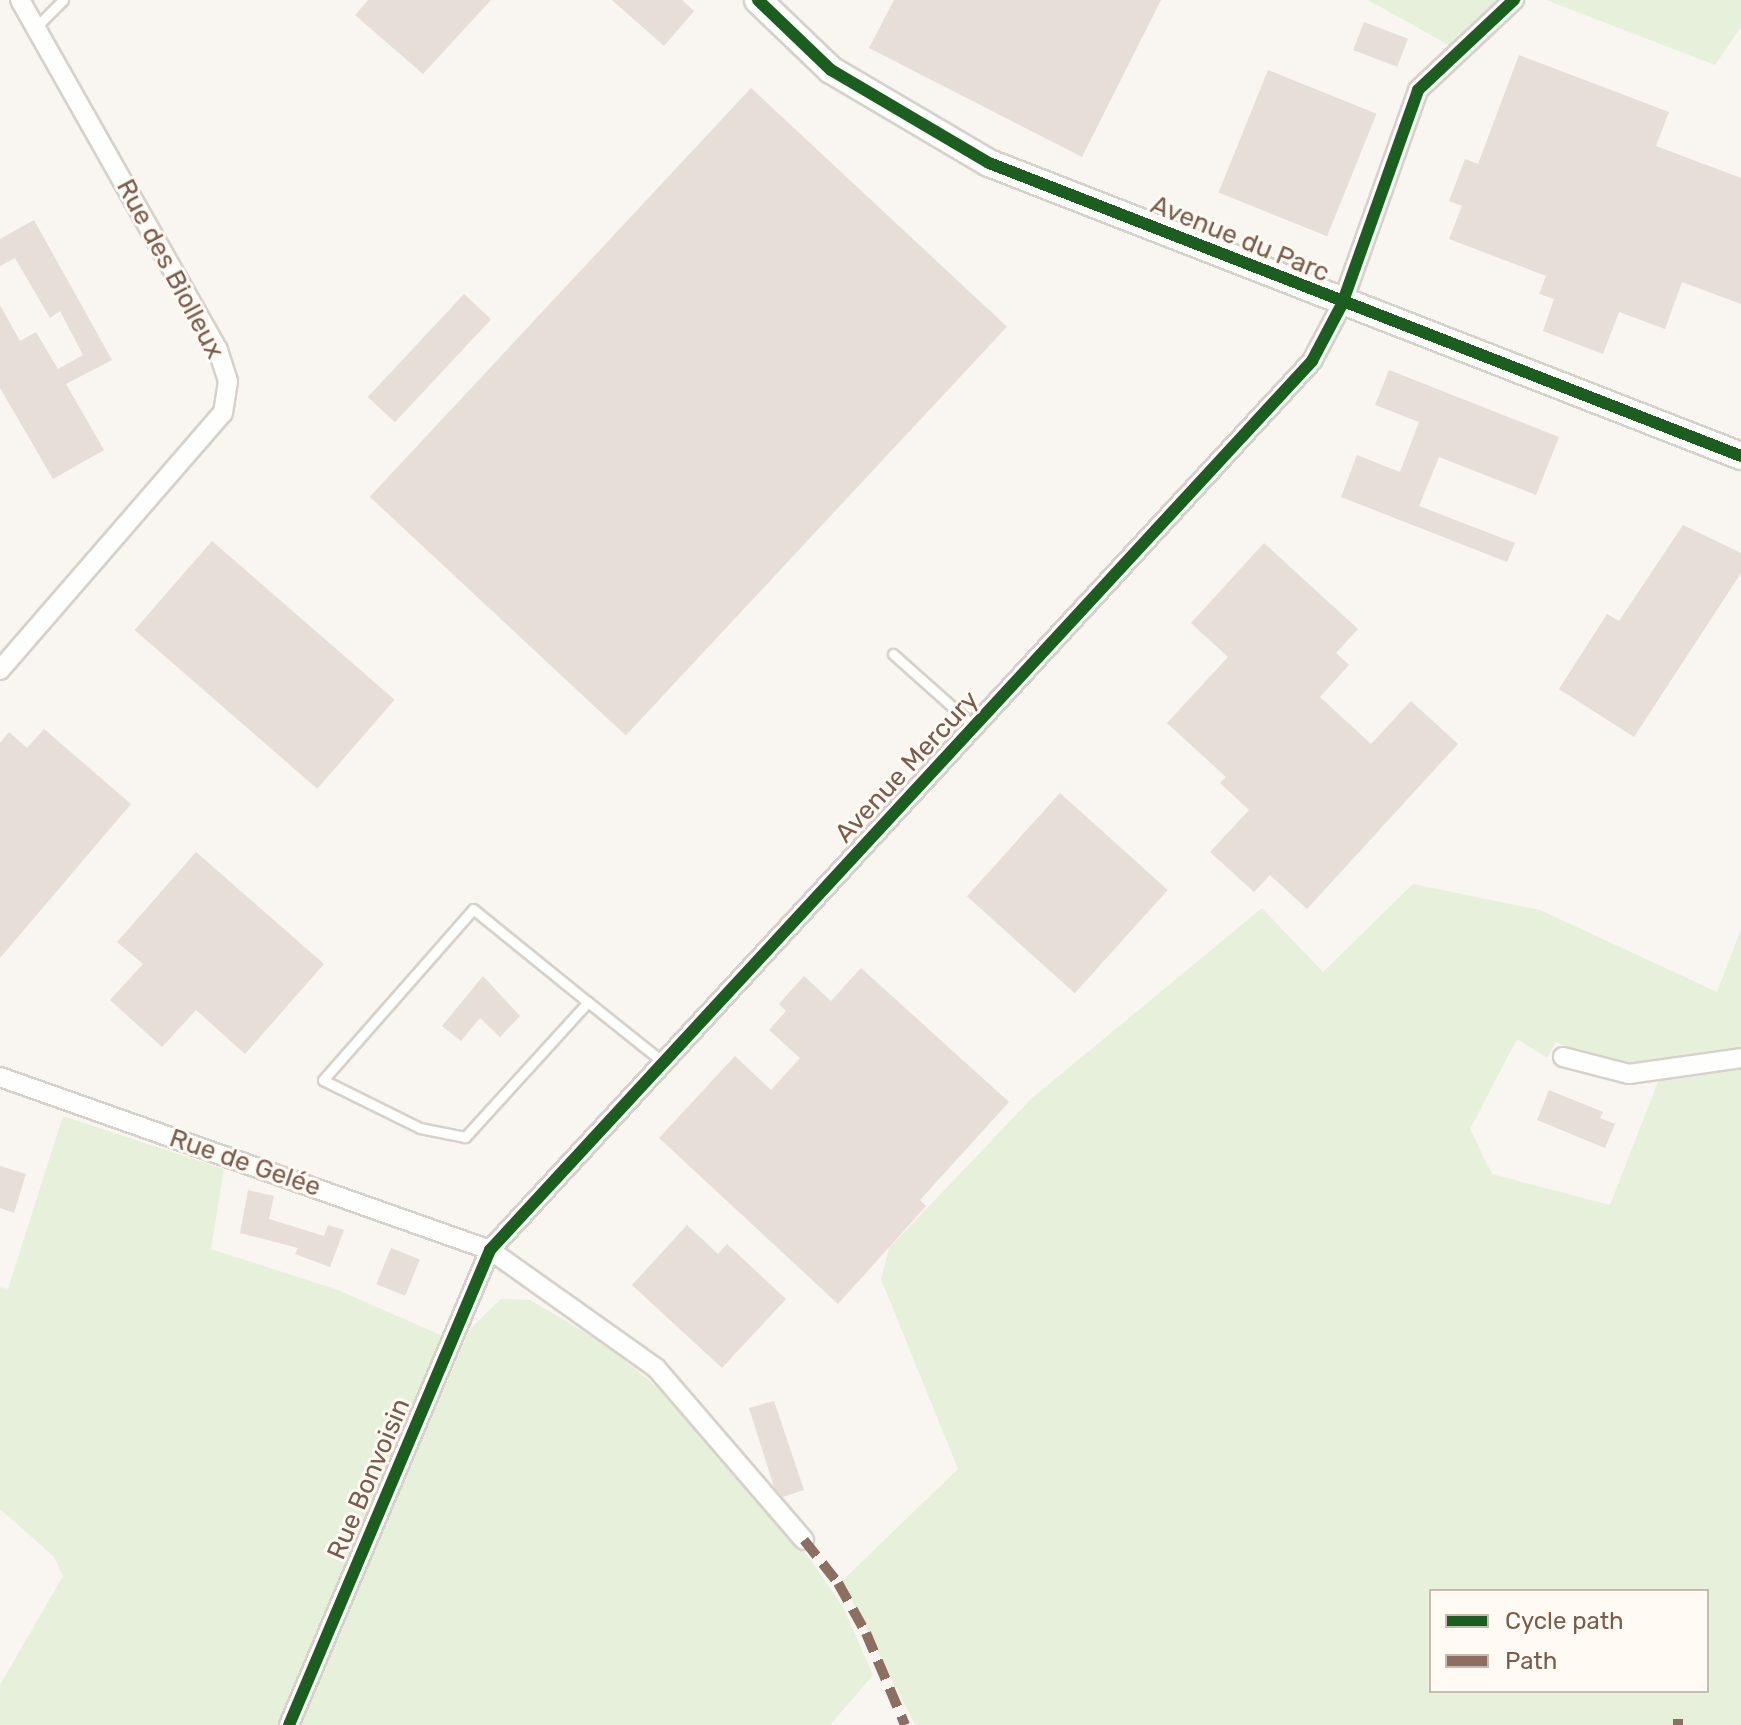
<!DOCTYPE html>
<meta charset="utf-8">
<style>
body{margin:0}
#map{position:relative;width:1741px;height:1725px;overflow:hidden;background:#f9f5f0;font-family:Rubik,sans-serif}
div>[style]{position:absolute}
.green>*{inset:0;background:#e7f0db}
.building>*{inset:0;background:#e6ded7;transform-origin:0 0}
.roads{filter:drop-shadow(2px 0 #d7d1cb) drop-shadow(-2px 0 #d7d1cb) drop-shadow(0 2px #d7d1cb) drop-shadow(0 -2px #d7d1cb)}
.lane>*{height:9px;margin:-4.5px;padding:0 4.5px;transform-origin:4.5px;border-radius:4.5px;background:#fefefd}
.street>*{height:18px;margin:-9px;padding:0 9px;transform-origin:9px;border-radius:9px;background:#fefefd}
.secondary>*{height:26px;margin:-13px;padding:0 13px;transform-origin:13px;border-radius:13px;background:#fefefd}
.quiet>*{height:10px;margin-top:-5px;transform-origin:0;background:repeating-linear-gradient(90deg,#8d6e63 0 20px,transparent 0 30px)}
.cycleway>*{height:12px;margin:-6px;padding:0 6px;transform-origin:6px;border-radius:6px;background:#1b5e20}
span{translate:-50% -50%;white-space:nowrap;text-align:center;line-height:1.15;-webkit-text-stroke:6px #fffaf3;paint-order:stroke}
.street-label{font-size:26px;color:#7a5c4d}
.legend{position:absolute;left:1429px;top:1589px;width:280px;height:104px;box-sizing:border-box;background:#fffaf3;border:2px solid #cabbb1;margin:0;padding:10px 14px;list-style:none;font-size:24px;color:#7a5c4d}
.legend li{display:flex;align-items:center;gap:16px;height:40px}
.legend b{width:40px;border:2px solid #cabbb1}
</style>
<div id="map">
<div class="green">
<i style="clip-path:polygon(1368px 0,1515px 0,1452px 47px)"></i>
<i style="clip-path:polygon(1546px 0,1741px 0,1741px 27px,1715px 65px)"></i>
<i style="clip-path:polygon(evenodd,1413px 884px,1540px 910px,1717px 992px,1741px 929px,1741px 1053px,1607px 1066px,1556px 1042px,1547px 1058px,1517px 1039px,1470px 1129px,1492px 1174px,1610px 1205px,1661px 1074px,1741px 1065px,1741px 1725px,915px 1725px,842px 1581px,958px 1469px,881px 1279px,889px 1248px,1031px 1099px,1262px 908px,1323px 972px,1413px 884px,1431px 1591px,1707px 1591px,1707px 1691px,1431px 1691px,1431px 1591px)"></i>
<i style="clip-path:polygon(63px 1116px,224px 1169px,211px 1249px,338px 1290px,445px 1337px,282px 1725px,0 1725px,0 1685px,63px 1576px,54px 1557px,0 1509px,0 1287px,8px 1289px)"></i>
<i style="clip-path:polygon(501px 1299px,530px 1300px,605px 1344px,659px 1389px,810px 1559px,843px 1607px,873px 1675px,830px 1725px,298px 1725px,470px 1329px)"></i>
</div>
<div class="building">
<i style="clip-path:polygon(368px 0,491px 0,423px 74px,355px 15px)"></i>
<i style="clip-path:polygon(612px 0,682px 0,694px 11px,664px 46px)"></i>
<i style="clip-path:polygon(894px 0,1161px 0,1082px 157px,869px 48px)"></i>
<i style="left:1364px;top:22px;width:47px;height:30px;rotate:21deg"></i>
<i style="clip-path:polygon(1519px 55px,1669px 112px,1656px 146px,1741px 178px,1741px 304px,1682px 282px,1665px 329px,1619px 312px,1603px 354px,1543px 331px,1554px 299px,1539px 294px,1546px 276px,1449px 239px,1462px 206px,1449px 201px,1465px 159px,1478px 164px)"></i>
<i style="left:1268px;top:70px;width:117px;height:132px;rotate:22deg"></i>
<i style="left:751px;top:88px;width:350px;height:559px;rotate:43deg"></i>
<i style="clip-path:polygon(34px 220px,112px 360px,66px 384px,104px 450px,53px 479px,0 388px,0 305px,20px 341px,36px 332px,58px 369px,83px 355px,60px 311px,50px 318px,15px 258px,0 266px,0 239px)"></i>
<i style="left:464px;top:294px;width:37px;height:141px;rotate:43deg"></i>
<i style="clip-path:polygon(1389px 370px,1559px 437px,1536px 495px,1439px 457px,1419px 506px,1515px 543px,1507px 562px,1341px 497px,1357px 455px,1400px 472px,1419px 422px,1375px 405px)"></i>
<i style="clip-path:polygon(1683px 525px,1741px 553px,1741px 573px,1634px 737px,1559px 689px,1607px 614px,1619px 621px)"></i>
<i style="left:212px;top:541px;width:242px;height:118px;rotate:41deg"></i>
<i style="clip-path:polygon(1264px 543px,1358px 629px,1336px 653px,1349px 665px,1320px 697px,1371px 744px,1411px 701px,1458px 744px,1307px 909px,1270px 875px,1254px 892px,1210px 852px,1249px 810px,1220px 783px,1226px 777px,1167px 723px,1228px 657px,1191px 623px)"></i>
<i style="clip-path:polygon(44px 729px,131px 804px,0 958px,0 743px,9px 732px,27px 748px)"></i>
<i style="left:1060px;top:793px;width:145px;height:139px;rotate:42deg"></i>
<i style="clip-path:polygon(196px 852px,324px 964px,245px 1054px,196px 1010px,162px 1047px,110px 1000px,143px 964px,117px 942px)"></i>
<i style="clip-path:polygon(861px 968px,1009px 1102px,920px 1200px,926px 1206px,838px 1304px,659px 1138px,735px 1056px,771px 1090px,800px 1058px,769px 1030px,786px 1011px,779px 1004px,804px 976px,831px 1001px)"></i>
<i style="clip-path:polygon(483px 976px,520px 1016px,500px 1037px,480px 1018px,461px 1041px,442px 1026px)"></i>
<i style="clip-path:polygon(1549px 1090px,1603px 1112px,1600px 1118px,1615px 1124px,1605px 1148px,1537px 1120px)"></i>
<i style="clip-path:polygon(0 1166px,26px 1174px,14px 1213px,0 1208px)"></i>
<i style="clip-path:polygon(248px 1190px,274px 1196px,269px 1219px,324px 1236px,328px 1225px,344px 1230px,330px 1267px,295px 1254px,298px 1248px,240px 1233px)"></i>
<i style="clip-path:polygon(687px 1225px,718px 1254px,727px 1244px,786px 1299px,722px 1368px,632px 1285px)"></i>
<i style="left:391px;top:1248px;width:31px;height:39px;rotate:22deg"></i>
<i style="clip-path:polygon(774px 1401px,804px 1490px,783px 1497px,774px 1487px,749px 1408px)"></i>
</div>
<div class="roads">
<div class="lane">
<i style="left:36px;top:27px;width:38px;rotate:-45deg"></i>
<i style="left:893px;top:654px;width:110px;rotate:41.7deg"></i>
<i style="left:588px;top:1002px;width:183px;rotate:132.3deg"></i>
<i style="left:465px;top:1137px;width:46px;rotate:-168.7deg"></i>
<i style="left:420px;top:1128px;width:108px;rotate:-153.7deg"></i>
<i style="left:323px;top:1080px;width:227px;rotate:-48.7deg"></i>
<i style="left:473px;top:909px;width:148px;rotate:39deg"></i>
<i style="left:588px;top:1002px;width:96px;rotate:38.7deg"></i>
</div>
<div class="street">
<i style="left:0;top:670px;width:340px;rotate:-49.1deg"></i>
<i style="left:223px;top:413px;width:32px;rotate:-81deg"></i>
<i style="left:228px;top:381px;width:33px;rotate:-108deg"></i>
<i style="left:218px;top:350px;width:402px;rotate:-119.5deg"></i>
<i style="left:1563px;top:1057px;width:68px;rotate:14.4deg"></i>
<i style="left:1629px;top:1074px;width:113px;rotate:-8.1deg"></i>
<i style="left:0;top:1077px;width:520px;rotate:19.45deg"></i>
<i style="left:490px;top:1250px;width:204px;rotate:35.4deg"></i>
<i style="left:656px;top:1368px;width:227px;rotate:49.3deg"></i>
<i style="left:289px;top:1725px;width:516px;rotate:-67.06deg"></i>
<i style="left:490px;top:1250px;width:1211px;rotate:-47.24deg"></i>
<i style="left:1312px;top:361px;width:64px;rotate:-62.2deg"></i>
<i style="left:1342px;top:304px;width:227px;rotate:-70.4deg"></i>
<i style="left:1418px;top:90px;width:132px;rotate:-43.2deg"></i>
</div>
<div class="secondary">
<i style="left:758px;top:0;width:101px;rotate:43.8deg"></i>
<i style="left:831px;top:70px;width:183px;rotate:30.5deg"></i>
<i style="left:989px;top:163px;width:807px;rotate:21.29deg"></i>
</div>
</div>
<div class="quiet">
<i style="left:804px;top:1540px;width:55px;rotate:51.7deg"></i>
<i style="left:838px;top:1583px;width:57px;rotate:60.8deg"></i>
<i style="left:866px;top:1633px;width:100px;rotate:67deg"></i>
<i style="left:1678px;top:1719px;width:6px;rotate:90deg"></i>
</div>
<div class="cycleway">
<i style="left:758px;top:0;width:101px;rotate:43.8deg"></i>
<i style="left:831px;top:70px;width:183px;rotate:30.5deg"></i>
<i style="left:989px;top:163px;width:807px;rotate:21.29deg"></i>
<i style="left:289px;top:1725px;width:516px;rotate:-67.06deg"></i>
<i style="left:490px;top:1250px;width:1211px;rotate:-47.24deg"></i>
<i style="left:1312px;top:361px;width:64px;rotate:-62.2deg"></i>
<i style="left:1342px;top:304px;width:227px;rotate:-70.4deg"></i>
<i style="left:1418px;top:90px;width:132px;rotate:-43.2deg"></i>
</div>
<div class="street-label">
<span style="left:1240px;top:239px;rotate:22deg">Avenue du Parc</span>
<span style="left:170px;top:269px;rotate:62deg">Rue des Biolleux</span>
<span style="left:907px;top:767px;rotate:-47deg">Avenue Mercury</span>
<span style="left:245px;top:1163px;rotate:19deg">Rue de Gelée</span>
<span style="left:369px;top:1479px;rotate:-67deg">Rue Bonvoisin</span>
</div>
<ul class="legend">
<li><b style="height:10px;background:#1b5e20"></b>Cycle path</li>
<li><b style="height:10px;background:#8d6e63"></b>Path</li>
</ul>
</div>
